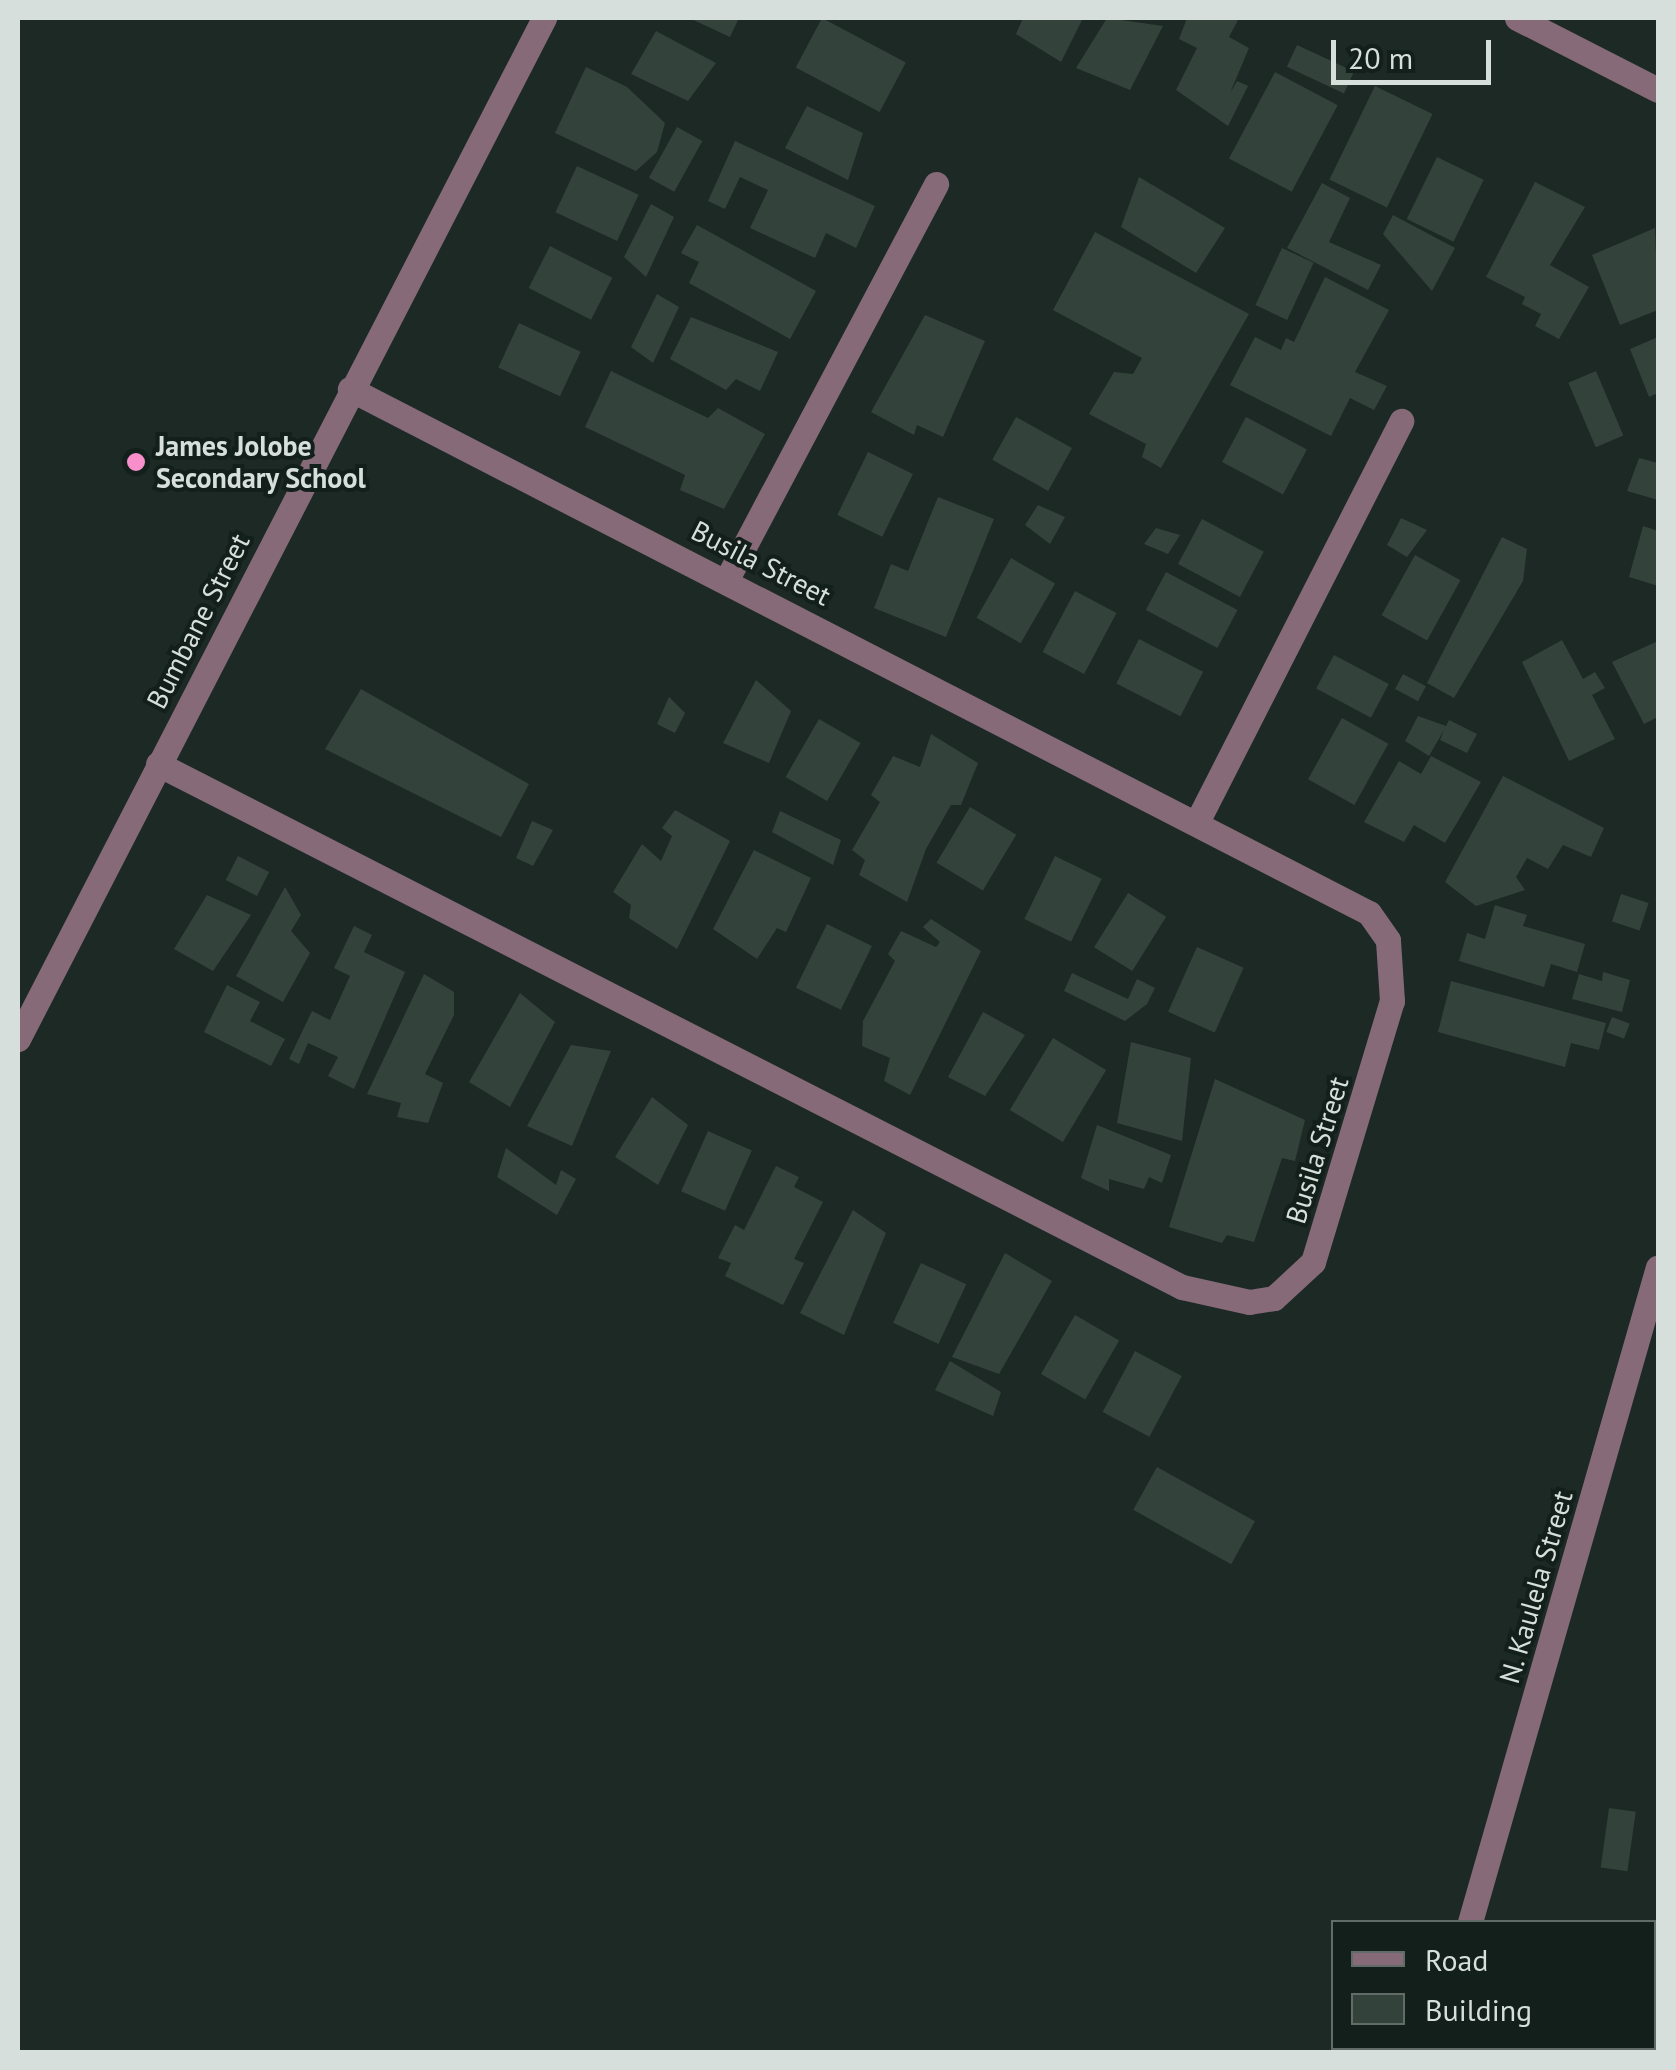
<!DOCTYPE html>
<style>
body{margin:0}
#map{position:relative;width:1676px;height:2070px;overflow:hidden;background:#1c2924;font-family:"PT Sans",sans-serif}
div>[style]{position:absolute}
.building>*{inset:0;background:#34423c;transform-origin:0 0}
.minor>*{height:25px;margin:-12.5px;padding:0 12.5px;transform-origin:12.5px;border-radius:12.5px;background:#866a78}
.dots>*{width:28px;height:28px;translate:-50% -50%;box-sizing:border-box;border:5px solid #121f1a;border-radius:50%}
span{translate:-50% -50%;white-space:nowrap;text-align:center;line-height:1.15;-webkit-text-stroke:8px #121f1a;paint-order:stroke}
.poi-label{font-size:28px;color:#d7dfdc;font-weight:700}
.left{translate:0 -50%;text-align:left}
.street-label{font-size:28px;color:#d7dfdc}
.frame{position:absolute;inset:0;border:20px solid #d7dfdc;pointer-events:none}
.legend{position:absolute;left:1331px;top:1920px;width:325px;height:130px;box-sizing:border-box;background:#121f1a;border:2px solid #616c68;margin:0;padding:12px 18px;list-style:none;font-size:30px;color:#d7dfdc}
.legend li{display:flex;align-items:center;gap:20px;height:50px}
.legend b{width:50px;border:2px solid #616c68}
.scale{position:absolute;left:1331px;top:40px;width:160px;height:45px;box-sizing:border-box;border:5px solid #d7dfdc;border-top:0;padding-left:12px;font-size:30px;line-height:35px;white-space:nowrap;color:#d7dfdc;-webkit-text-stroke:8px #121f1a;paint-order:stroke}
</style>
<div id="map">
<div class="building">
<i style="clip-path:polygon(689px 18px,739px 18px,730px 37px)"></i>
<i style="left:822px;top:18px;width:95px;height:56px;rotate:28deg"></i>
<i style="clip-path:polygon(1023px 18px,1083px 18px,1061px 62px,1016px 34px)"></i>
<i style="clip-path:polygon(1107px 18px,1163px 26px,1130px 90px,1076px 68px)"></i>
<i style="clip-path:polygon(1187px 18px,1239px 18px,1229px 37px,1249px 48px,1230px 93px,1237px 81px,1248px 86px,1228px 126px,1176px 90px,1197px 48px,1179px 39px)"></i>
<i style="clip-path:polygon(656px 31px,716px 63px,688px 101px,631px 74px)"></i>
<i style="left:1297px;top:45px;width:63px;height:24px;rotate:25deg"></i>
<i style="clip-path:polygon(586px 67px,627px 87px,665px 123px,657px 152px,636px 171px,555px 133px)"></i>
<i style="left:1275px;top:72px;width:71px;height:98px;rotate:28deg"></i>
<i style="left:1375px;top:86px;width:64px;height:104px;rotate:26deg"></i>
<i style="clip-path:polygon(807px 106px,863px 133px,848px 180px,785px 148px)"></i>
<i style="left:677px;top:127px;width:29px;height:58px;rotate:29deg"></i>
<i style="clip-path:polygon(735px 141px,875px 206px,856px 248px,826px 233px,815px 258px,750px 228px,768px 190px,740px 177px,725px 209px,708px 201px)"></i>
<i style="left:1437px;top:157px;width:52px;height:69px;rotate:26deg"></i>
<i style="left:577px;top:166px;width:68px;height:51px;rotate:25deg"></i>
<i style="clip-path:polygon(1139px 177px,1225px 228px,1196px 273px,1121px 227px)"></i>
<i style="clip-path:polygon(1535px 182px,1585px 207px,1544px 275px,1550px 265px,1589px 287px,1559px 339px,1535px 326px,1541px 314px,1522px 304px,1525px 297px,1486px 277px)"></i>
<i style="clip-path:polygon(1322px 183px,1350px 198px,1329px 242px,1381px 265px,1368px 290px,1287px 248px)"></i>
<i style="clip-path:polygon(651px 204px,674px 217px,646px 277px,624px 257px)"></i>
<i style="clip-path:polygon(1393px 215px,1455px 248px,1432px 291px,1383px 234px)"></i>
<i style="clip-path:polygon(697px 225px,816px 291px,790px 339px,689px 283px,699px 262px,681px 253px)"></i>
<i style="clip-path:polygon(1655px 228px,1658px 310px,1620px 325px,1592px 255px)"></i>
<i style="clip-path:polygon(1095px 232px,1249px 314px,1161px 468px,1142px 457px,1146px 444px,1089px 414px,1114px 372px,1133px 374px,1142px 358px,1053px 310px)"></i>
<i style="left:550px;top:246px;width:70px;height:47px;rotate:27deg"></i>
<i style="left:1282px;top:248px;width:35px;height:63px;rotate:25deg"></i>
<i style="clip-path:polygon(1325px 277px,1389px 310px,1355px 372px,1387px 386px,1374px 410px,1350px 398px,1331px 436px,1230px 385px,1255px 337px,1281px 350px,1286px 338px,1294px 342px)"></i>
<i style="clip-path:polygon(657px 294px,679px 307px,653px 363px,631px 347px)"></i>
<i style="clip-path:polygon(925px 315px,985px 341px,943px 437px,917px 425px,914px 435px,871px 412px)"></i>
<i style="clip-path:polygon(691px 317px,778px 352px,760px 391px,736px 379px,726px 390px,670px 359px)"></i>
<i style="left:519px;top:323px;width:68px;height:49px;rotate:25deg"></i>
<i style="clip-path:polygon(1658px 337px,1658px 393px,1649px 397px,1630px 349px)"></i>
<i style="clip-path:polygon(611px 371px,708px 418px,718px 408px,765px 434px,724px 509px,680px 490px,685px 475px,585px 427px)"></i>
<i style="left:1596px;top:371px;width:70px;height:30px;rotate:67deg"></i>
<i style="left:1016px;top:417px;width:64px;height:49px;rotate:29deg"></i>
<i style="left:1246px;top:417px;width:69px;height:51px;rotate:28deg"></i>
<i style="left:868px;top:452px;width:50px;height:70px;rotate:26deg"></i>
<i style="clip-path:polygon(1639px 458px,1658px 463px,1658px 500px,1627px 491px)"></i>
<i style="clip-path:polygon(938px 497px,994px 519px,946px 637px,874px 608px,891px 564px,908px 571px)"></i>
<i style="clip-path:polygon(1038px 505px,1065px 517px,1050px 544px,1025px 525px)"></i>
<i style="clip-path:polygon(1401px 518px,1427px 530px,1407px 557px,1387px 545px)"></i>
<i style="left:1202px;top:519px;width:70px;height:51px;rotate:28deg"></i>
<i style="clip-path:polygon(1643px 526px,1658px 531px,1658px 586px,1629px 577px)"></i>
<i style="clip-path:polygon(1156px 528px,1180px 535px,1168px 554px,1144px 544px)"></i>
<i style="clip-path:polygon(1502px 537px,1527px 549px,1523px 581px,1454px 698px,1427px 683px)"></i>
<i style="left:1415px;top:555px;width:52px;height:69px;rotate:29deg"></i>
<i style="left:1011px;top:558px;width:51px;height:69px;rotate:30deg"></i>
<i style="left:1166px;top:572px;width:81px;height:43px;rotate:28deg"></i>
<i style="left:1075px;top:591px;width:47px;height:69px;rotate:28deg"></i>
<i style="left:1139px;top:639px;width:72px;height:50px;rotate:27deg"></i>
<i style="clip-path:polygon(1562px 640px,1583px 679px,1595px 672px,1605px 688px,1592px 695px,1615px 739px,1569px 761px,1522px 662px)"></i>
<i style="clip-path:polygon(1658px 641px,1658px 717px,1644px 724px,1612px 662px)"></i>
<i style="left:1334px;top:655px;width:62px;height:38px;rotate:28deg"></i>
<i style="left:1403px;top:674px;width:26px;height:17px;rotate:28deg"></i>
<i style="clip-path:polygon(756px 680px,791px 711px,769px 763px,723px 743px)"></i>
<i style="clip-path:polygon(361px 689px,529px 784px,501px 837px,325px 749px)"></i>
<i style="clip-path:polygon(669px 697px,685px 713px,675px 733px,657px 724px)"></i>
<i style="clip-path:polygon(1418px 716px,1446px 726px,1449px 720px,1477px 734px,1467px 753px,1440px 740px,1444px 730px,1429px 756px,1405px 741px)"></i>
<i style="left:1342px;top:718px;width:53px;height:70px;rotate:29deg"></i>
<i style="left:819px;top:719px;width:48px;height:67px;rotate:30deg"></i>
<i style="clip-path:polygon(931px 734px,978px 763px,961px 805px,951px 805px,926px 849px,907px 902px,859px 875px,865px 860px,852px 850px,880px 802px,871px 795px,893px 756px,920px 767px)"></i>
<i style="clip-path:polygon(1431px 756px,1481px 782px,1445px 843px,1414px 825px,1404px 842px,1364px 822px,1399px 761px,1421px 774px)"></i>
<i style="clip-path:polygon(1503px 776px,1604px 828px,1591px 857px,1563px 845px,1548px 869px,1527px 858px,1516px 877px,1525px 890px,1476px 906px,1445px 882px)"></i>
<i style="left:970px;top:807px;width:54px;height:65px;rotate:31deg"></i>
<i style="clip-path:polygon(675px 810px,730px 841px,677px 949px,629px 918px,631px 905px,613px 892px,642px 844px,661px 861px,672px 836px,662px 828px)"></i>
<i style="clip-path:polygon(780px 811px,841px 840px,833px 865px,772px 832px)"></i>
<i style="clip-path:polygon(532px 821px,553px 830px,533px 866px,516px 858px)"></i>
<i style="clip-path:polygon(754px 850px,811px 878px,786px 932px,777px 928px,757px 959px,713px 929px)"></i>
<i style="left:238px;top:856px;width:35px;height:27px;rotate:27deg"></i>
<i style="left:1055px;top:856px;width:52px;height:70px;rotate:26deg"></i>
<i style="clip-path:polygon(285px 887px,301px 915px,291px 931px,310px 953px,283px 1002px,236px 976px)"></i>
<i style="left:1128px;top:893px;width:45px;height:64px;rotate:32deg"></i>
<i style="left:1621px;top:894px;width:29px;height:29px;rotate:18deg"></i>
<i style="clip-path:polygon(207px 895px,251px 915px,213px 971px,174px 949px)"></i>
<i style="clip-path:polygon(1495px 905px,1527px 915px,1523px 926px,1585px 944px,1577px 972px,1551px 964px,1544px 987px,1459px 961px,1467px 933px,1485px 939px)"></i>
<i style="clip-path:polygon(931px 919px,981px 951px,910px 1095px,884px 1081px,890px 1058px,862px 1046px,863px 1021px,895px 961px,888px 954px,901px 931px,936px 947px,940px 942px,923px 927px)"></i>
<i style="left:827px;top:924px;width:50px;height:71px;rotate:26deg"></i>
<i style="clip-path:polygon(354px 926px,372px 935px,364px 952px,405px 972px,354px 1089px,328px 1076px,338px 1057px,308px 1043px,299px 1064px,289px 1059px,312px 1011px,330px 1020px,350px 976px,334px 968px)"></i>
<i style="left:1197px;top:947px;width:51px;height:71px;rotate:24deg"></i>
<i style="clip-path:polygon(1603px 972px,1630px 980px,1622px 1012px,1572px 999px,1579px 974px,1602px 981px)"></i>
<i style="clip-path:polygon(1072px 973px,1128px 999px,1137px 979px,1155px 988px,1147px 1004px,1125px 1021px,1064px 991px)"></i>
<i style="clip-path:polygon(424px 974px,454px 992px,454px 1015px,425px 1074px,443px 1083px,428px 1123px,397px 1117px,401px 1103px,367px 1094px)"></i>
<i style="clip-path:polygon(1451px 981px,1606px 1023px,1599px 1050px,1571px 1043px,1565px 1067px,1438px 1032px)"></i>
<i style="clip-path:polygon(227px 985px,260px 1002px,250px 1021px,285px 1039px,271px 1066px,204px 1032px)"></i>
<i style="clip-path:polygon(520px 993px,555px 1022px,510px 1107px,469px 1082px)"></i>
<i style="clip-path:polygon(983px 1012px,1025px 1035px,985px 1096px,948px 1077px)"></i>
<i style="left:1612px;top:1017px;width:19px;height:16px;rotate:21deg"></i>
<i style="left:1053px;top:1038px;width:62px;height:84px;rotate:31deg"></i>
<i style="clip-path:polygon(1131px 1042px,1191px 1058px,1182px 1141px,1117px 1123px)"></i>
<i style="clip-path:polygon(571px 1045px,611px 1051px,572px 1146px,527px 1126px)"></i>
<i style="clip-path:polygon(1215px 1079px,1305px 1120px,1295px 1161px,1282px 1158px,1254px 1242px,1227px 1235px,1222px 1243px,1169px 1227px)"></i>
<i style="clip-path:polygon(652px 1097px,688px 1125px,658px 1185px,615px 1157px)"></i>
<i style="clip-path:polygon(1097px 1125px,1171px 1155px,1162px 1183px,1149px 1177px,1144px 1189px,1109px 1179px,1109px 1191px,1081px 1178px)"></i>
<i style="left:708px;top:1131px;width:48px;height:66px;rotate:24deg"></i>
<i style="clip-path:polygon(506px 1148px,556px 1185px,561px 1170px,576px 1179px,557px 1215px,497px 1177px)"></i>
<i style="clip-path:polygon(776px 1166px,799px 1177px,794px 1187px,823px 1202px,794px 1259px,804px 1263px,783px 1305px,725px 1276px,731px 1263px,718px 1258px,735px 1225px,744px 1230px)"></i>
<i style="clip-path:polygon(853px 1210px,886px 1233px,844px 1335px,800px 1313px)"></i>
<i style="clip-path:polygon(1005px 1253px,1052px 1281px,999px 1374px,952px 1357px)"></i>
<i style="left:921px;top:1263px;width:50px;height:66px;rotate:25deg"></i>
<i style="left:1075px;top:1315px;width:51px;height:68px;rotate:30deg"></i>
<i style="left:1135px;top:1351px;width:53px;height:69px;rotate:28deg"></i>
<i style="clip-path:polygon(950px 1361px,1001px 1392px,993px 1416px,935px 1390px)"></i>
<i style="left:1157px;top:1467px;width:112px;height:49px;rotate:29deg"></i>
<i style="left:1609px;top:1808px;width:27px;height:60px;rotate:8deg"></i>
</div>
<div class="minor">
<i style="left:1517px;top:18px;width:158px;rotate:27.1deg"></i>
<i style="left:727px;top:579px;width:447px;rotate:-62.1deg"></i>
<i style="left:158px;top:764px;width:1150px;rotate:27.06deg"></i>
<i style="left:1182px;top:1287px;width:69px;rotate:12.6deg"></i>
<i style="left:1249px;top:1302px;width:25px;rotate:-9deg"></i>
<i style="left:1274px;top:1298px;width:53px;rotate:-42.7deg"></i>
<i style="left:1313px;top:1262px;width:273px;rotate:-73.2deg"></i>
<i style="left:1392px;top:1001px;width:61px;rotate:-93.8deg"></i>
<i style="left:1388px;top:940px;width:33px;rotate:-125deg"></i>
<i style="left:1369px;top:913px;width:1146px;rotate:-152.79deg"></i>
<i style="left:1198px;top:820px;width:448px;rotate:-63deg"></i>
<i style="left:18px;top:1039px;width:1149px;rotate:-62.74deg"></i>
<i style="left:1470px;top:1922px;width:681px;rotate:-73.99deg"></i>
<i style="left:1432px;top:2052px;width:4px;rotate:-76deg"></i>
</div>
<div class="dots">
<i style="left:136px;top:462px;background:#f98fca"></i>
</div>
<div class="poi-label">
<span class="left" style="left:156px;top:462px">James Jolobe<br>Secondary School</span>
</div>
<div class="street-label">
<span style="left:761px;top:563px;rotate:27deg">Busila Street</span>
<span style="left:198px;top:621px;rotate:-63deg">Bumbane Street</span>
<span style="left:1317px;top:1150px;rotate:-73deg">Busila Street</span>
<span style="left:1536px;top:1587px;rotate:-74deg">N. Kaulela Street</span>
</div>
<div class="frame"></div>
<ul class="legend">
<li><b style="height:12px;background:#866a78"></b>Road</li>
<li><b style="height:28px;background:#34423c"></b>Building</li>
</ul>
<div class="scale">20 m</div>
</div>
